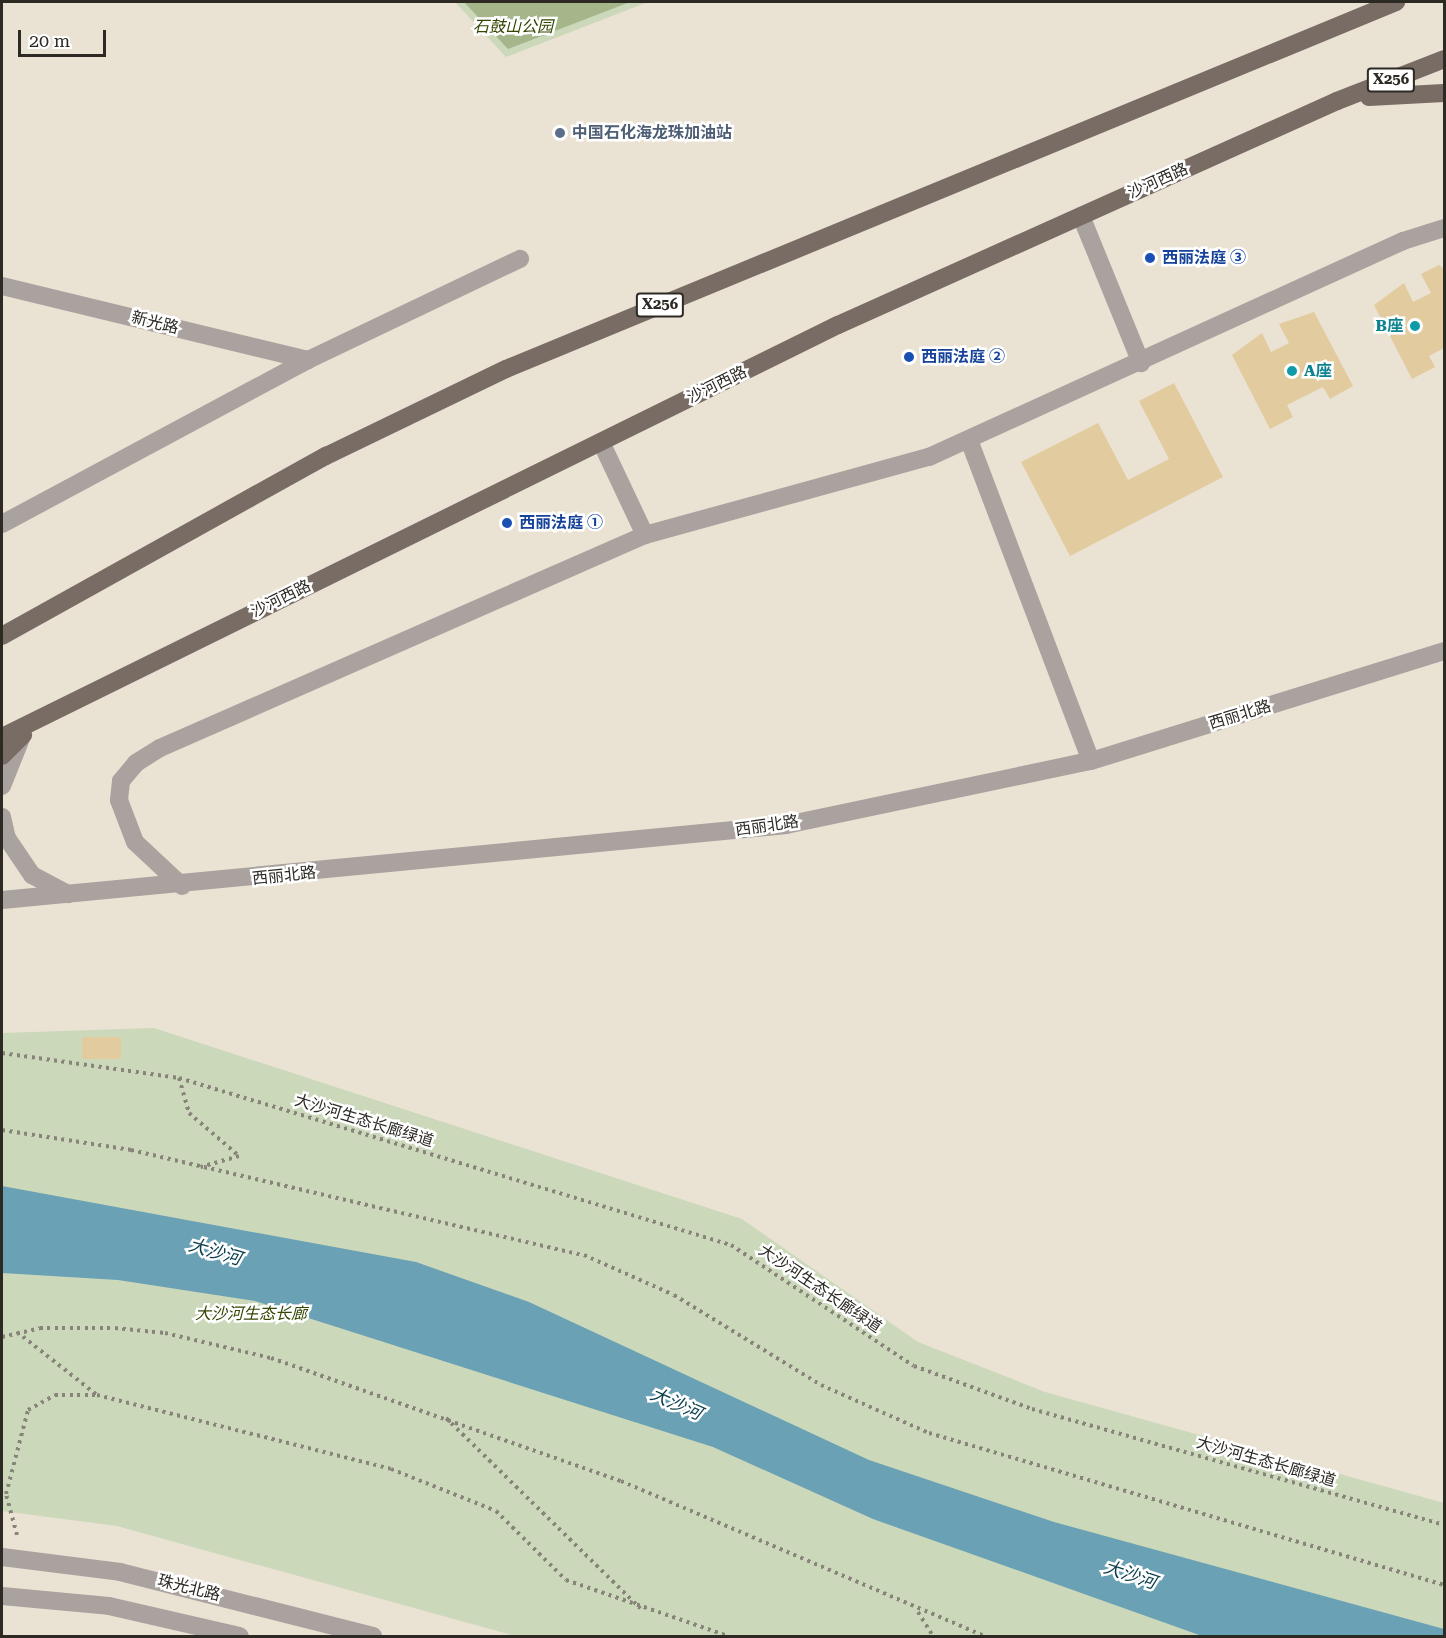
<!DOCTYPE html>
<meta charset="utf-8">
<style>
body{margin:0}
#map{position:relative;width:1446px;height:1638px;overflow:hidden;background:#eae2d3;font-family:"Roboto Serif","Noto Sans SC",serif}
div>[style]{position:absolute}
.green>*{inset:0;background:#cbd8ba}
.forest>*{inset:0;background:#a4b68a}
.water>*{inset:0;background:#6aa1b4}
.building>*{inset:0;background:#e2cb9f;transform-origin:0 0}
.path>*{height:4px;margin-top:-2px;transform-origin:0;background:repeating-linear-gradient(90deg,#89847a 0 3px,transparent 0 7.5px)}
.minor>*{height:18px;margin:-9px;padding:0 9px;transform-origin:9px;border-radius:9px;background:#a9a29e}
.major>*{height:18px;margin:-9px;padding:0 9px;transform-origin:9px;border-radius:9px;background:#786c65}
.dots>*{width:16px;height:16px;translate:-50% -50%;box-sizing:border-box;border:3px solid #fff;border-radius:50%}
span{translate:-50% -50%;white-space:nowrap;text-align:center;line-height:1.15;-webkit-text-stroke:5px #fff;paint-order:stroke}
.shield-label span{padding:2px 4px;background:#fff;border:2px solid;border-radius:4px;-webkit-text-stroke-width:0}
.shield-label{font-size:15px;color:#2d2a24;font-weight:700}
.park-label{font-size:16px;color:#324600;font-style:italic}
.service-label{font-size:16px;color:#4e5e75;font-weight:700}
.left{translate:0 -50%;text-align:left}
.street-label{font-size:16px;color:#2d2a24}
.transit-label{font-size:16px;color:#164399;font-weight:700}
.culture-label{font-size:16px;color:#0d838f;font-weight:700}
.right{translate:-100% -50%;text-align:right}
.water-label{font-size:18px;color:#0a3d4b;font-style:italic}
.frame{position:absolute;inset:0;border:3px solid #2d2a24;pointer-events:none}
.scale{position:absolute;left:18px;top:30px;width:88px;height:27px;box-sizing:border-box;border:3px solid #2d2a24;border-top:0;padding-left:8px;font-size:18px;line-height:21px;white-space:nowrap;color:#2d2a24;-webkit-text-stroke:4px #fff;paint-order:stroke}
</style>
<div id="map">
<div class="green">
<i style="clip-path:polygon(455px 2px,648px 2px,506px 57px)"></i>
<i style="clip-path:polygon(154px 1028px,742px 1219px,918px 1342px,1045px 1392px,1444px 1503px,1444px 1636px,515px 1636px,117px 1526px,2px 1511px,2px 1033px)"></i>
</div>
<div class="forest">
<i style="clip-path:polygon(464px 2px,630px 2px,508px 49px)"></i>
</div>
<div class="water">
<i style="clip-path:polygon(2px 1186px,416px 1262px,529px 1302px,869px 1460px,1054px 1522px,1444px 1629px,1444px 1636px,1202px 1636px,873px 1519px,713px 1447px,255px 1301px,118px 1280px,2px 1273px)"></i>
</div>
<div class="building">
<i style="clip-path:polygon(1439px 265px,1444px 269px,1444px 348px,1429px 356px,1435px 367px,1412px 379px,1374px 305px,1404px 283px,1413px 302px,1431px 293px,1421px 274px)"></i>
<i style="clip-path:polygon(1314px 312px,1353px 386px,1330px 399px,1323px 387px,1287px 405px,1293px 417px,1270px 429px,1232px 355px,1262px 333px,1271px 352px,1289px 343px,1279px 324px)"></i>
<i style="clip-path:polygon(1174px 383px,1223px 477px,1070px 556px,1021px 462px,1098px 423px,1128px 480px,1169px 459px,1139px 401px)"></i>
<i style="left:121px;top:1037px;width:22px;height:39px;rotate:90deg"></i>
</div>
<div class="path">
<i style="left:2px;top:1053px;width:179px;rotate:8deg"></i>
<i style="left:179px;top:1078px;width:577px;rotate:16.83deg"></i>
<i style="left:731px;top:1245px;width:219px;rotate:33.5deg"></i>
<i style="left:914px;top:1366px;width:126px;rotate:20deg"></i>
<i style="left:1032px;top:1409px;width:428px;rotate:15.7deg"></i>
<i style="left:179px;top:1078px;width:36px;rotate:74deg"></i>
<i style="left:189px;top:1113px;width:66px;rotate:40.7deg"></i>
<i style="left:239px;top:1156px;width:40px;rotate:164deg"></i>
<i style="left:2px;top:1130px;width:131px;rotate:8.8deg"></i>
<i style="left:131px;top:1150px;width:465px;rotate:13.1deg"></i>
<i style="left:584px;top:1255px;width:98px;rotate:24deg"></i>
<i style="left:674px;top:1295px;width:172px;rotate:31.5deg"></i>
<i style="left:821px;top:1385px;width:118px;rotate:24deg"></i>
<i style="left:929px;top:1433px;width:537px;rotate:16.44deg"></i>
<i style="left:17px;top:1332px;width:102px;rotate:38.2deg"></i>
<i style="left:97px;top:1395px;width:303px;rotate:14.1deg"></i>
<i style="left:391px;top:1469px;width:113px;rotate:21.8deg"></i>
<i style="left:496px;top:1511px;width:98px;rotate:44.6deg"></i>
<i style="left:566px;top:1580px;width:171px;rotate:19.1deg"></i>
<i style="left:2px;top:1337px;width:39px;rotate:-13deg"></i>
<i style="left:40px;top:1328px;width:75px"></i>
<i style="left:115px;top:1328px;width:50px;rotate:5.7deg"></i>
<i style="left:165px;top:1333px;width:109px;rotate:13.3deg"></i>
<i style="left:271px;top:1358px;width:371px;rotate:19.4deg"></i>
<i style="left:621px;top:1481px;width:396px;rotate:23.1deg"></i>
<i style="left:446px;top:1418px;width:272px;rotate:44.4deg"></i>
<i style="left:17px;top:1535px;width:42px;rotate:-105deg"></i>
<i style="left:6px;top:1494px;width:87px;rotate:-75.3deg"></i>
<i style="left:28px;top:1410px;width:31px;rotate:-29deg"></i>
<i style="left:55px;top:1395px;width:40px"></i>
<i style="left:918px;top:1612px;width:28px;rotate:58deg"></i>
</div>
<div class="minor">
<i style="left:1081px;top:216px;width:159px;rotate:67.8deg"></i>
<i style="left:2px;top:286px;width:315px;rotate:13.6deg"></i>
<i style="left:969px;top:440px;width:343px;rotate:69.2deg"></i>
<i style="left:601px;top:442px;width:103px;rotate:64.7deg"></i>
<i style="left:2px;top:524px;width:347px;rotate:-28.2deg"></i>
<i style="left:308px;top:360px;width:235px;rotate:-25.5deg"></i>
<i style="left:2px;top:786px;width:48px;rotate:-68.2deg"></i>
<i style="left:2px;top:817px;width:22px;rotate:77deg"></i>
<i style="left:7px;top:838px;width:45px;rotate:56deg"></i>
<i style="left:32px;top:875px;width:41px;rotate:27.8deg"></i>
<i style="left:182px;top:886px;width:64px;rotate:-136.9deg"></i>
<i style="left:135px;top:842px;width:45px;rotate:-110.9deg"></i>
<i style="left:119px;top:800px;width:19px;rotate:-84deg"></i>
<i style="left:121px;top:781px;width:23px;rotate:-50deg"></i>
<i style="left:136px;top:763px;width:28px;rotate:-32deg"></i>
<i style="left:160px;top:748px;width:530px;rotate:-23.71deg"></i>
<i style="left:645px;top:535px;width:295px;rotate:-15.4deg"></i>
<i style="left:929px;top:457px;width:521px;rotate:-24.5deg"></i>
<i style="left:1403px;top:241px;width:43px;rotate:-17.6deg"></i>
<i style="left:2px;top:900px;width:788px;rotate:-5.46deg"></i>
<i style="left:786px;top:825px;width:312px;rotate:-11.9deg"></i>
<i style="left:1091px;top:761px;width:370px;rotate:-17.3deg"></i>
<i style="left:2px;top:1557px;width:119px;rotate:7.2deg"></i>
<i style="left:120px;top:1572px;width:261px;rotate:14.2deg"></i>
<i style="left:2px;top:1596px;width:107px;rotate:5.3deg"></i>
<i style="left:109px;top:1606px;width:134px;rotate:12.9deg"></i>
</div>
<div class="major">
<i style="left:1369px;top:97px;width:75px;rotate:-3.1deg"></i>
<i style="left:2px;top:636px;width:371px;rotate:-29.1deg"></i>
<i style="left:326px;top:456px;width:200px;rotate:-25.8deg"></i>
<i style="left:506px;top:369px;width:963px;rotate:-22.41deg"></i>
<i style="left:2px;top:737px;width:932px;rotate:-26.24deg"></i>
<i style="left:838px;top:325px;width:547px;rotate:-24.18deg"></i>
<i style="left:1337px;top:101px;width:115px;rotate:-21.4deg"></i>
<i style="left:2px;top:756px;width:30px;rotate:-45deg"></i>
</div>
<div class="dots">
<i style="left:560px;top:133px;background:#5c6f8a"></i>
<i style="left:1150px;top:258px;background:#1a4fb4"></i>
<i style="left:1415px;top:326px;background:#0f9aa8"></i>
<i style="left:909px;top:357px;background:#1a4fb4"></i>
<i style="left:1292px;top:371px;background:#0f9aa8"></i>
<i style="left:507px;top:523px;background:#1a4fb4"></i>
</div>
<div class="shield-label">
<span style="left:1391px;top:80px">X256</span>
<span style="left:660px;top:305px">X256</span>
</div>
<div class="park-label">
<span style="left:513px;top:27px">石鼓山公园</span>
<span style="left:251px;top:1314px">大沙河生态长廊</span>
</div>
<div class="service-label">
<span class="left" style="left:572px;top:133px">中国石化海龙珠加油站</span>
</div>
<div class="street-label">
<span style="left:1158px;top:181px;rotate:-24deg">沙河西路</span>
<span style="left:155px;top:323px;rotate:14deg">新光路</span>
<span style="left:717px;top:385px;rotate:-26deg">沙河西路</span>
<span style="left:281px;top:599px;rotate:-26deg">沙河西路</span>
<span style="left:1240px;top:715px;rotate:-17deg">西丽北路</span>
<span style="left:767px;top:826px;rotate:-8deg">西丽北路</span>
<span style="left:284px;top:876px;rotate:-6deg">西丽北路</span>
<span style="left:364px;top:1121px;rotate:17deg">大沙河生态长廊绿道</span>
<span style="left:820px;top:1289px;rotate:34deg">大沙河生态长廊绿道</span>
<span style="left:1266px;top:1462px;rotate:16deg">大沙河生态长廊绿道</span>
<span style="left:189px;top:1588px;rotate:14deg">珠光北路</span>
</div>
<div class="transit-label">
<span class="left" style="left:1162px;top:258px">西丽法庭 ③</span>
<span class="left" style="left:921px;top:357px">西丽法庭 ②</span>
<span class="left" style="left:519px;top:523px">西丽法庭 ①</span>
</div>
<div class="culture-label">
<span class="right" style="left:1403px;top:326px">B座</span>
<span class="left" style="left:1304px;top:371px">A座</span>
</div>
<div class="water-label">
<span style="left:215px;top:1252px;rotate:16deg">大沙河</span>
<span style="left:676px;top:1404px;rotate:24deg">大沙河</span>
<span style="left:1130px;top:1575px;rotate:18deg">大沙河</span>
</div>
<div class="frame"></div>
<div class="scale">20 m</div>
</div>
